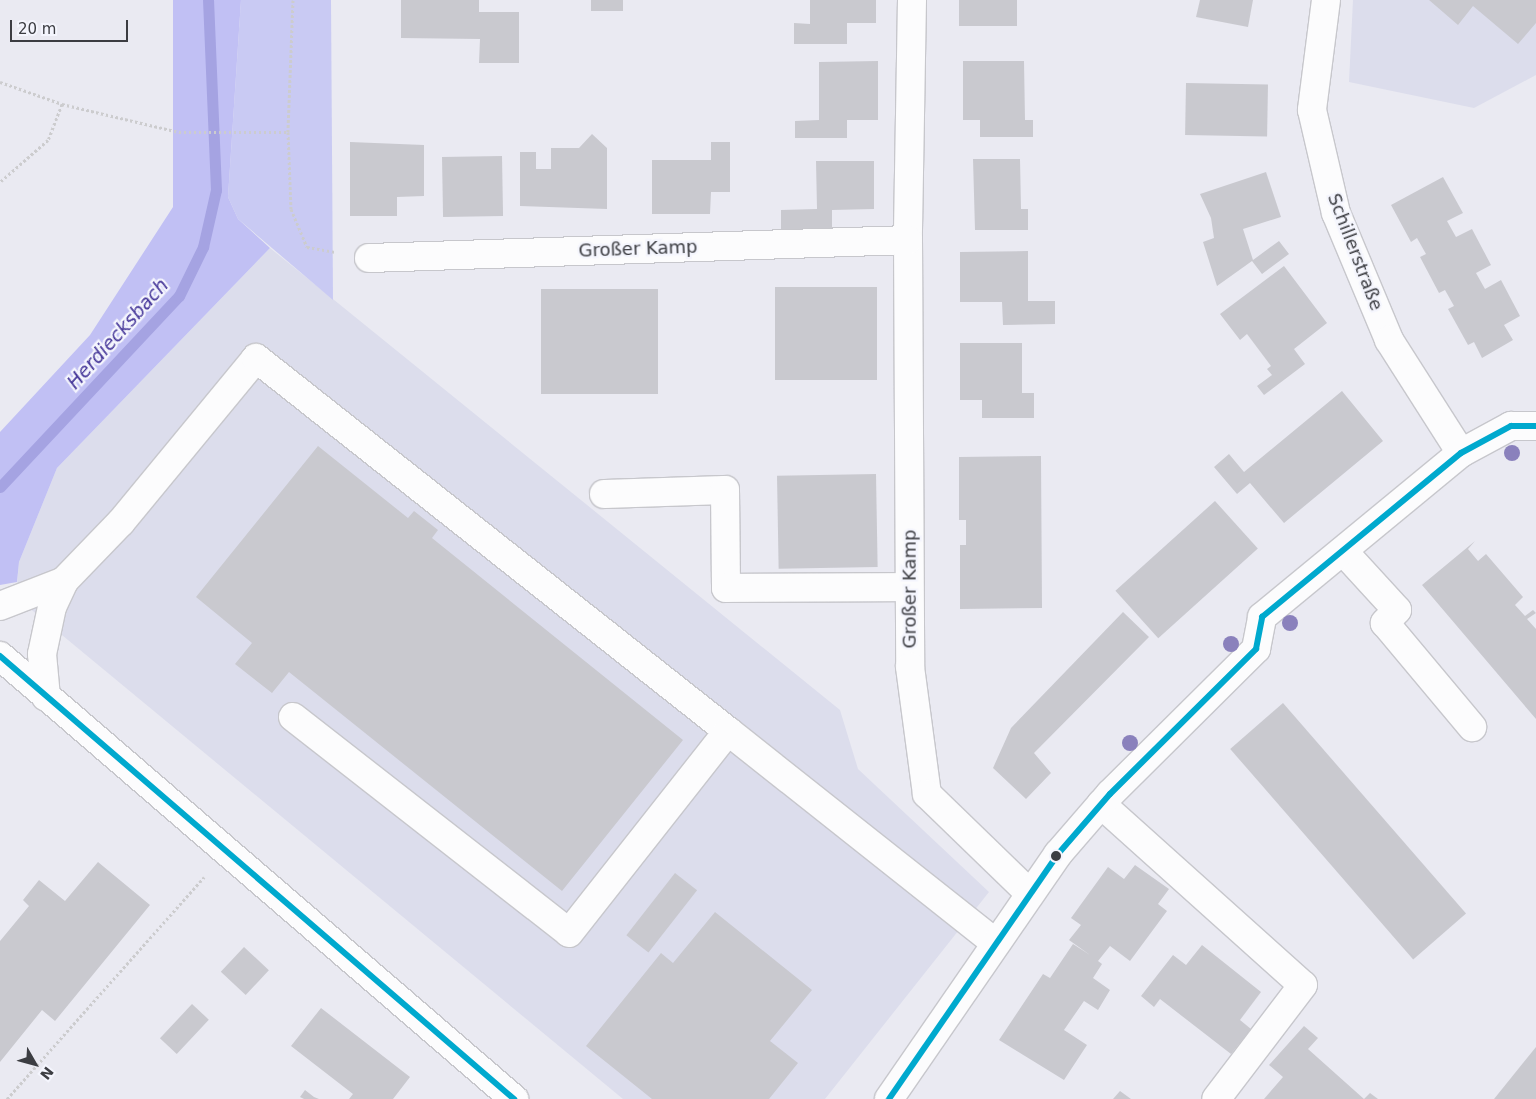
<!DOCTYPE html>
<meta charset="utf-8">
<style>
body{margin:0}
#map{position:relative;width:1536px;height:1099px;overflow:hidden;background:#eaeaf2;font-family:"DejaVu Sans",sans-serif}
div>[style]{position:absolute}
.built>*{inset:0;background:#dcddec}
.green>*{inset:0;background:#c9caf3}
.forest>*{inset:0;background:#c1c0f4}
.stream>*{height:11px;margin:-5.5px;padding:0 5.5px;transform-origin:5.5px;border-radius:5.5px;background:#a5a3e2}
.building>*{inset:0;background:#c9c9cf;transform-origin:0 0}
.path>*{height:3px;margin-top:-1.5px;transform-origin:0;background:repeating-linear-gradient(90deg,#ccccce 0 2.5px,transparent 0 5px)}
.roads{filter:drop-shadow(1px 0 #c7c7cc) drop-shadow(-1px 0 #c7c7cc) drop-shadow(0 1px #c7c7cc) drop-shadow(0 -1px #c7c7cc)}
.minor>*{height:28px;margin:-14px;padding:0 14px;transform-origin:14px;border-radius:14px;background:#fcfcfd}
.major>*{height:28px;margin:-14px;padding:0 14px;transform-origin:14px;border-radius:14px;background:#fcfcfd}
.bus-1>*{height:6px;margin:-3px;padding:0 3px;transform-origin:3px;border-radius:3px;background:#00a9ce}
.trees>*{width:16px;height:16px;margin:-8px;border-radius:50%;background:#8a81bc}
.dots>*{width:14px;height:14px;translate:-50% -50%;box-sizing:border-box;border:2px solid #f4f5fd;border-radius:50%}
span{translate:-50% -50%;white-space:nowrap;text-align:center;line-height:1.15;-webkit-text-stroke:4.5px #f4f5fd;paint-order:stroke}
.street-label{font-size:18px;color:#3c3d42}
.water-label{font-size:19px;color:#423397;font-style:italic}
.north{position:absolute;left:10px;top:1039px;width:50px;height:50px;-webkit-text-stroke:4px #f4f5fd;paint-order:stroke;rotate:128deg;font-size:14px;font-weight:700;line-height:20px;text-align:center;color:#3c3d42}
.north::after{content:'';display:block;margin:auto;width:18px;height:22px;background:#3c3d42;clip-path:polygon(50% 0,100% 100%,50% 72%,0 100%)}
.scale{position:absolute;left:10px;top:20px;width:118px;height:22px;box-sizing:border-box;border:2px solid #3c3d42;border-top:0;padding-left:6px;font-size:15px;line-height:18px;white-space:nowrap;color:#3c3d42;-webkit-text-stroke:4px #f4f5fd;paint-order:stroke}
</style>
<div id="map">
<div class="built">
<i style="clip-path:polygon(1353px 0,1536px 0,1536px 75px,1474px 108px,1349px 82px)"></i>
<i style="clip-path:polygon(270px 248px,840px 710px,858px 769px,989px 892px,825px 1099px,623px 1099px,16px 597px,19px 562px,57px 468px)"></i>
</div>
<div class="green">
<i style="clip-path:polygon(241px 0,331px 0,333px 300px,238px 219px,228px 197px)"></i>
</div>
<div class="forest">
<i style="clip-path:polygon(173px 0,241px 0,228px 197px,238px 219px,270px 248px,57px 468px,19px 562px,17px 582px,0 585px,0 432px,90px 335px,173px 207px)"></i>
</div>
<div class="stream">
<i style="left:0;top:487px;width:262px;rotate:-46.9deg"></i>
<i style="left:179px;top:296px;width:55px;rotate:-63.9deg"></i>
<i style="left:203px;top:247px;width:58px;rotate:-77.2deg"></i>
<i style="left:216px;top:190px;width:190px;rotate:-92.4deg"></i>
</div>
<div class="building">
<i style="clip-path:polygon(401px 0,479px 0,479px 12px,519px 12px,519px 63px,479px 63px,480px 39px,401px 38px)"></i>
<i style="left:591px;top:0;width:32px;height:11px"></i>
<i style="clip-path:polygon(810px 0,876px 0,876px 23px,847px 23px,847px 44px,794px 44px,794px 23px,810px 24px)"></i>
<i style="left:959px;top:0;width:58px;height:26px"></i>
<i style="clip-path:polygon(1200px 0,1253px 0,1248px 27px,1196px 17px)"></i>
<i style="clip-path:polygon(1429px 0,1536px 0,1536px 23px,1518px 44px,1473px 6px,1458px 25px)"></i>
<i style="clip-path:polygon(878px 61px,878px 120px,847px 120px,847px 138px,795px 138px,795px 121px,819px 120px,819px 62px)"></i>
<i style="clip-path:polygon(963px 61px,1024px 61px,1025px 120px,1033px 120px,1033px 137px,980px 137px,980px 120px,963px 120px)"></i>
<i style="left:1186px;top:83px;width:82px;height:52px;rotate:1deg"></i>
<i style="clip-path:polygon(592px 134px,607px 148px,607px 209px,520px 206px,520px 152px,536px 152px,536px 169px,551px 169px,551px 148px,579px 148px)"></i>
<i style="clip-path:polygon(350px 142px,424px 145px,424px 196px,397px 197px,397px 216px,350px 216px)"></i>
<i style="clip-path:polygon(711px 142px,730px 142px,730px 192px,711px 192px,710px 214px,652px 214px,652px 160px,711px 160px)"></i>
<i style="left:502px;top:156px;width:60px;height:60px;rotate:89deg"></i>
<i style="clip-path:polygon(973px 159px,1020px 159px,1021px 209px,1028px 209px,1028px 230px,975px 230px)"></i>
<i style="clip-path:polygon(816px 161px,874px 161px,874px 209px,832px 210px,832px 229px,781px 229px,781px 210px,817px 209px)"></i>
<i style="clip-path:polygon(1266px 172px,1281px 217px,1243px 229px,1253px 260px,1279px 241px,1289px 254px,1262px 274px,1252px 261px,1217px 286px,1203px 242px,1214px 238px,1211px 218px,1200px 194px)"></i>
<i style="clip-path:polygon(1443px 177px,1463px 213px,1447px 221px,1456px 237px,1472px 229px,1491px 265px,1476px 273px,1485px 289px,1501px 280px,1520px 316px,1504px 325px,1513px 340px,1482px 358px,1474px 342px,1468px 345px,1448px 309px,1454px 306px,1445px 290px,1439px 293px,1420px 257px,1426px 254px,1417px 238px,1411px 242px,1391px 205px)"></i>
<i style="clip-path:polygon(1028px 251px,1028px 301px,1055px 301px,1055px 324px,1003px 325px,1002px 302px,960px 302px,960px 252px)"></i>
<i style="clip-path:polygon(1284px 266px,1327px 323px,1294px 349px,1305px 364px,1264px 395px,1257px 386px,1272px 375px,1267px 369px,1271px 366px,1247px 334px,1240px 340px,1220px 314px)"></i>
<i style="left:877px;top:287px;width:93px;height:102px;rotate:90deg"></i>
<i style="left:541px;top:289px;width:117px;height:105px"></i>
<i style="clip-path:polygon(960px 343px,1022px 343px,1022px 393px,1034px 393px,1034px 418px,982px 418px,982px 400px,960px 400px)"></i>
<i style="clip-path:polygon(1342px 391px,1383px 441px,1284px 523px,1250px 483px,1237px 494px,1214px 467px,1229px 454px,1244px 472px)"></i>
<i style="clip-path:polygon(318px 446px,408px 518px,414px 511px,438px 530px,432px 538px,683px 740px,562px 891px,289px 672px,272px 693px,235px 664px,252px 643px,196px 597px)"></i>
<i style="clip-path:polygon(1041px 456px,1042px 608px,960px 609px,960px 545px,966px 545px,966px 520px,959px 520px,959px 457px)"></i>
<i style="left:876px;top:474px;width:93px;height:99px;rotate:89deg"></i>
<i style="left:1215px;top:501px;width:64px;height:134px;rotate:48deg"></i>
<i style="clip-path:polygon(1475px 541px,1468px 549px,1478px 561px,1486px 554px,1523px 597px,1515px 605px,1525px 616px,1533px 610px,1536px 613px,1527px 619px,1536px 629px,1536px 719px,1422px 585px)"></i>
<i style="clip-path:polygon(1123px 612px,1149px 637px,1034px 753px,1051px 773px,1026px 799px,993px 768px,1011px 728px)"></i>
<i style="left:1283px;top:703px;width:279px;height:70px;rotate:49deg"></i>
<i style="clip-path:polygon(98px 862px,150px 905px,55px 1021px,42px 1010px,0 1062px,0 941px,29px 906px,23px 900px,39px 880px,65px 901px)"></i>
<i style="clip-path:polygon(1135px 865px,1169px 889px,1158px 904px,1167px 911px,1130px 961px,1110px 946px,1098px 961px,1102px 964px,1093px 978px,1110px 990px,1098px 1010px,1084px 1001px,1064px 1030px,1087px 1045px,1064px 1080px,999px 1040px,1043px 974px,1050px 978px,1073px 944px,1090px 955px,1069px 940px,1081px 925px,1071px 918px,1108px 867px,1124px 879px)"></i>
<i style="left:675px;top:873px;width:28px;height:79px;rotate:38deg"></i>
<i style="clip-path:polygon(715px 912px,812px 990px,770px 1041px,798px 1063px,769px 1099px,652px 1099px,586px 1046px,661px 953px,673px 963px)"></i>
<i style="clip-path:polygon(1202px 945px,1261px 992px,1240px 1020px,1251px 1029px,1231px 1054px,1160px 999px,1154px 1007px,1141px 996px,1173px 955px,1186px 965px)"></i>
<i style="left:244px;top:947px;width:34px;height:34px;rotate:43deg"></i>
<i style="left:192px;top:1004px;width:23px;height:47px;rotate:43deg"></i>
<i style="clip-path:polygon(321px 1008px,410px 1077px,393px 1099px,349px 1099px,353px 1094px,291px 1046px)"></i>
<i style="clip-path:polygon(1304px 1026px,1318px 1038px,1308px 1049px,1364px 1099px,1264px 1099px,1283px 1077px,1269px 1065px)"></i>
<i style="clip-path:polygon(1536px 1047px,1536px 1099px,1494px 1099px,1523px 1063px)"></i>
<i style="clip-path:polygon(305px 1090px,314px 1097px,319px 1099px,304px 1099px,300px 1097px)"></i>
<i style="clip-path:polygon(1120px 1091px,1131px 1099px,1113px 1099px)"></i>
<i style="clip-path:polygon(1370px 1093px,1378px 1099px,1364px 1099px)"></i>
</div>
<div class="path">
<i style="left:293px;top:0;width:132px;rotate:92.2deg"></i>
<i style="left:288px;top:132px;width:77px;rotate:87.8deg"></i>
<i style="left:291px;top:209px;width:41px;rotate:67.2deg"></i>
<i style="left:307px;top:247px;width:28px;rotate:10deg"></i>
<i style="left:0;top:82px;width:66px;rotate:19.5deg"></i>
<i style="left:62px;top:104px;width:39px;rotate:111deg"></i>
<i style="left:48px;top:140px;width:64px;rotate:138.8deg"></i>
<i style="left:62px;top:104px;width:120px;rotate:13.5deg"></i>
<i style="left:179px;top:132px;width:109px"></i>
<i style="left:7px;top:1099px;width:297px;rotate:-48.4deg"></i>
</div>
<div class="roads">
<div class="minor">
<i style="left:912px;top:0;width:240px;rotate:91deg"></i>
<i style="left:908px;top:240px;width:427px;rotate:89.7deg"></i>
<i style="left:910px;top:667px;width:128px;rotate:82.4deg"></i>
<i style="left:927px;top:794px;width:142px;rotate:44.1deg"></i>
<i style="left:1326px;top:0;width:111px;rotate:97.3deg"></i>
<i style="left:1312px;top:110px;width:106px;rotate:76.9deg"></i>
<i style="left:1336px;top:213px;width:138px;rotate:67.3deg"></i>
<i style="left:1389px;top:340px;width:134px;rotate:57.5deg"></i>
<i style="left:369px;top:258px;width:539px;rotate:-1.91deg"></i>
<i style="left:604px;top:494px;width:121px;rotate:-1.9deg"></i>
<i style="left:725px;top:490px;width:98px;rotate:89.4deg"></i>
<i style="left:726px;top:588px;width:183px;rotate:-0.3deg"></i>
<i style="left:1343px;top:551px;width:80px;rotate:47.5deg"></i>
<i style="left:1397px;top:610px;width:18px;rotate:133deg"></i>
<i style="left:1385px;top:623px;width:136px;rotate:50.1deg"></i>
<i style="left:0;top:606px;width:69px;rotate:-21.3deg"></i>
<i style="left:46px;top:697px;width:43px;rotate:-95.3deg"></i>
<i style="left:42px;top:654px;width:48px;rotate:-78deg"></i>
<i style="left:52px;top:607px;width:29px;rotate:-65deg"></i>
<i style="left:64px;top:581px;width:82px;rotate:-46deg"></i>
<i style="left:121px;top:522px;width:212px;rotate:-50.5deg"></i>
<i style="left:256px;top:358px;width:602px;rotate:38.32deg"></i>
<i style="left:293px;top:717px;width:350px;rotate:38deg"></i>
<i style="left:569px;top:933px;width:257px;rotate:-51.8deg"></i>
<i style="left:728px;top:731px;width:341px;rotate:38.4deg"></i>
<i style="left:1101px;top:804px;width:271px;rotate:41.9deg"></i>
<i style="left:1303px;top:985px;width:143px;rotate:127.3deg"></i>
<i style="left:889px;top:1099px;width:298px;rotate:-55.4deg"></i>
<i style="left:1058px;top:854px;width:79px;rotate:-49.1deg"></i>
<i style="left:1110px;top:794px;width:206px;rotate:-44.8deg"></i>
<i style="left:1256px;top:649px;width:33px;rotate:-79deg"></i>
<i style="left:1262px;top:617px;width:258px;rotate:-39.5deg"></i>
<i style="left:1461px;top:453px;width:57px;rotate:-28.4deg"></i>
<i style="left:1511px;top:426px;width:25px"></i>
</div>
<div class="major">
<i style="left:0;top:656px;width:679px;rotate:40.76deg"></i>
</div>
</div>
<div class="bus-1">
<i style="left:0;top:656px;width:679px;rotate:40.76deg"></i>
<i style="left:889px;top:1099px;width:298px;rotate:-55.4deg"></i>
<i style="left:1058px;top:854px;width:79px;rotate:-49.1deg"></i>
<i style="left:1110px;top:794px;width:206px;rotate:-44.8deg"></i>
<i style="left:1256px;top:649px;width:33px;rotate:-79deg"></i>
<i style="left:1262px;top:617px;width:258px;rotate:-39.5deg"></i>
<i style="left:1461px;top:453px;width:57px;rotate:-28.4deg"></i>
<i style="left:1511px;top:426px;width:25px"></i>
</div>
<div class="trees">
<i style="left:1512px;top:453px"></i>
<i style="left:1290px;top:623px"></i>
<i style="left:1231px;top:644px"></i>
<i style="left:1130px;top:743px"></i>
</div>
<div class="dots">
<i style="left:1056px;top:856px;background:#3c3d42"></i>
</div>
<div class="street-label">
<span style="left:638px;top:249px;rotate:-2deg">Großer Kamp</span>
<span style="left:1355px;top:252px;rotate:69deg">Schillerstraße</span>
<span style="left:910px;top:589px;rotate:-90deg">Großer Kamp</span>
</div>
<div class="water-label">
<span style="left:118px;top:334px;rotate:-48deg">Herdiecksbach</span>
</div>
<div class="north">N</div>
<div class="scale">20 m</div>
</div>
